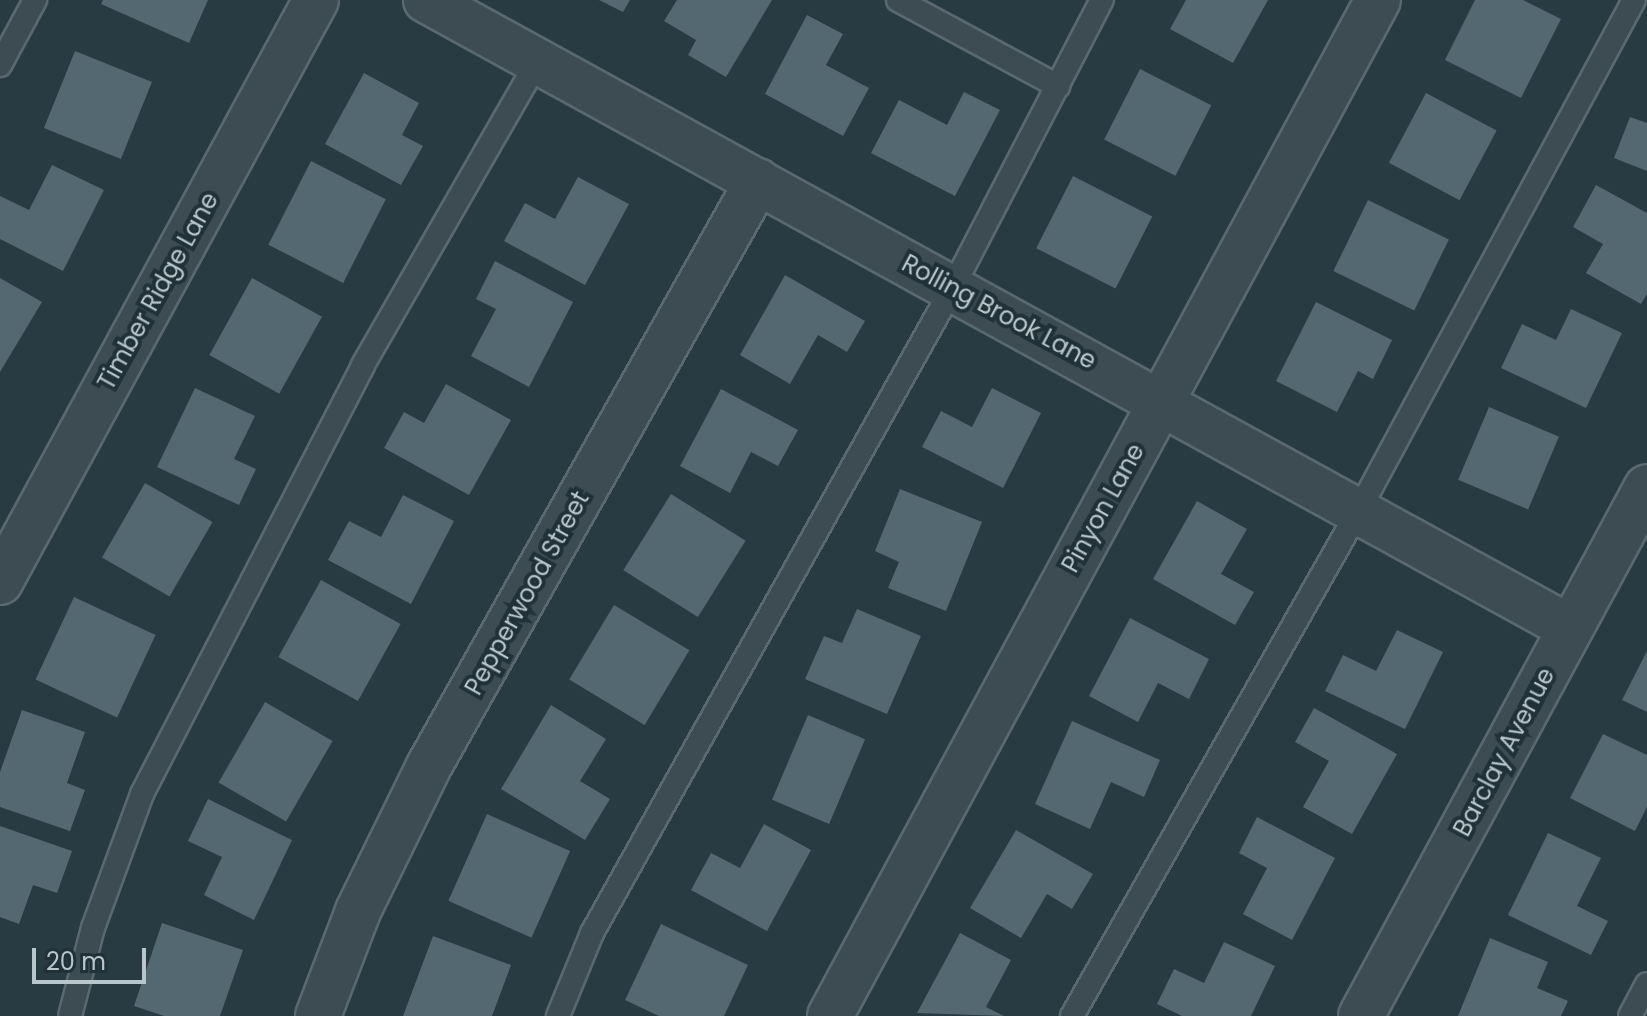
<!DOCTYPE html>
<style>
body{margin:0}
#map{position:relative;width:1647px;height:1016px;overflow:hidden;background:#283b43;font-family:Poppins,sans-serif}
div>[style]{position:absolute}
.building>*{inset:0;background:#536870;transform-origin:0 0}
.roads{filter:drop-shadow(2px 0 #5a6970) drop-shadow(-2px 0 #5a6970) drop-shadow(0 2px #5a6970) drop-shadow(0 -2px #5a6970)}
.lane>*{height:22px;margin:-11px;padding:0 11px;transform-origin:11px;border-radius:11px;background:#3c4c52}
.street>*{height:44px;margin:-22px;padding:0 22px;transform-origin:22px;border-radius:22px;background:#3c4c52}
span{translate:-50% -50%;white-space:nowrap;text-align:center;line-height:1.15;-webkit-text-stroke:8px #213138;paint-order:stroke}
.street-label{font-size:24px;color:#b9c6cc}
.scale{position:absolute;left:32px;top:948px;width:114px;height:36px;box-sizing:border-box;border:4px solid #b9c6cc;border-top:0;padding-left:10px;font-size:24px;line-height:28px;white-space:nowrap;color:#b9c6cc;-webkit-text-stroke:6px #213138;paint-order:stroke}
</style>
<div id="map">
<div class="building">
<i style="clip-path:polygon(103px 0,208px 0,189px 43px,101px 4px)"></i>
<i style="clip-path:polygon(599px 0,630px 0,623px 12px)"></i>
<i style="clip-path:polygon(677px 0,772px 0,726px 77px,688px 55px,696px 40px,664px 21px)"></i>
<i style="clip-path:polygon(1186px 0,1268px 0,1233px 63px,1170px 29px)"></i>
<i style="clip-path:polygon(1475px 0,1523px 0,1561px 19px,1521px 98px,1445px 60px)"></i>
<i style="clip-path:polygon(807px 15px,843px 34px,826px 65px,869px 88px,843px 136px,765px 94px)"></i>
<i style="left:75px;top:51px;width:83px;height:83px;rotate:22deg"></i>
<i style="left:1140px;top:69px;width:80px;height:79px;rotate:27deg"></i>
<i style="clip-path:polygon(364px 73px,419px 103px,402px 135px,423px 146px,401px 185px,325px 144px)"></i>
<i style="clip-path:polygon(964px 92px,1000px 110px,955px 196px,871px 153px,899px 100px,947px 125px)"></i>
<i style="left:1426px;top:93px;width:80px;height:79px;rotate:28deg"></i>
<i style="clip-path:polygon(1630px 117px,1647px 123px,1647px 171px,1614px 158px)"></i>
<i style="left:311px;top:161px;width:84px;height:94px;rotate:27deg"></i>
<i style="clip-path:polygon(52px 165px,104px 190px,63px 271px,0 239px,0 196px,29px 210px)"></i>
<i style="left:1073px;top:176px;width:89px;height:81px;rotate:27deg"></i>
<i style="clip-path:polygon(578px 177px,629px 204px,585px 285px,504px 241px,525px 203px,555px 219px)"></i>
<i style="clip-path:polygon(1596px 185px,1647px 213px,1647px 294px,1641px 304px,1586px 273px,1603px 244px,1573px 227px)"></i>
<i style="left:1368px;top:200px;width:90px;height:79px;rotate:26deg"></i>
<i style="clip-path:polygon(495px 261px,573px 302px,529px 387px,471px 356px,496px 309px,476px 299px)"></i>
<i style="clip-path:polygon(785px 275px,865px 321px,847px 352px,818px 335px,790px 384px,740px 355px)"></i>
<i style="clip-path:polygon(0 278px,42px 302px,0 372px)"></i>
<i style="left:252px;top:278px;width:80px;height:88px;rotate:29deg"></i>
<i style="clip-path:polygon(1316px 302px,1392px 340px,1373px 379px,1358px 371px,1337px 412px,1276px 381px)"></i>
<i style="clip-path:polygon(1571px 309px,1622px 333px,1586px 408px,1501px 368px,1522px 324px,1556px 340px)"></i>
<i style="clip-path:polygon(446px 384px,511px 420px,469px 495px,384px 448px,404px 412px,424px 423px)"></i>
<i style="clip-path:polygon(195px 388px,255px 416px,234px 459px,256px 469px,239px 505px,157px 467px)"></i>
<i style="clip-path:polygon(992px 388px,1041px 413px,1003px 488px,922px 447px,941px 411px,972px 427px)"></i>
<i style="clip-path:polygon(721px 389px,798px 430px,778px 466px,751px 452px,730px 493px,680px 466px)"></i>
<i style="left:1489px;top:407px;width:76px;height:79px;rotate:23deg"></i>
<i style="left:145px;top:483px;width:78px;height:86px;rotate:30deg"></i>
<i style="clip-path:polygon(900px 489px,982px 522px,946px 611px,888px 588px,899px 562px,875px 551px)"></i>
<i style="left:671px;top:494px;width:88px;height:90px;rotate:32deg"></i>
<i style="clip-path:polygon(403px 495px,454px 521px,411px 604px,328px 560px,349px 521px,381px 537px)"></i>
<i style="clip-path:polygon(1197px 501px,1247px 529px,1221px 574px,1254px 592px,1235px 625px,1153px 579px)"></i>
<i style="left:321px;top:580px;width:91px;height:88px;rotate:29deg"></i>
<i style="left:74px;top:597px;width:90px;height:91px;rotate:25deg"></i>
<i style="left:614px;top:605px;width:88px;height:87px;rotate:31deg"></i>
<i style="clip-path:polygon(857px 609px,921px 636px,887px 714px,805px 679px,824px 636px,842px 643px)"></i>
<i style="clip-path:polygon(1130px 618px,1209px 659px,1189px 699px,1158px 683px,1138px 722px,1089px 696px)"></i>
<i style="clip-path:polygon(1397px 630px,1443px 652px,1405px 729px,1325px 691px,1343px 655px,1376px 671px)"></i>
<i style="clip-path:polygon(1647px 651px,1647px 712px,1622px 700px)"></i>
<i style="left:265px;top:702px;width:78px;height:93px;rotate:30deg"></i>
<i style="clip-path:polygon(551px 705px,606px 739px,580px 781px,610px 799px,585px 840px,501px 789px)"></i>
<i style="clip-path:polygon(1314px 708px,1397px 754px,1352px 834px,1303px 807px,1329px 761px,1295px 742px)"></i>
<i style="clip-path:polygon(22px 710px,85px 732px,67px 783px,85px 790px,70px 831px,0 807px,0 772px)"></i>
<i style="left:808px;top:715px;width:62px;height:92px;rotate:23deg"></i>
<i style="clip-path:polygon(1072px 721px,1160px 760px,1144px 797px,1111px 782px,1090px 829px,1035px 804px)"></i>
<i style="clip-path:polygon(1603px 734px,1647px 755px,1647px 807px,1635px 831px,1570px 798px)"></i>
<i style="clip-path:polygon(208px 799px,292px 840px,254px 920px,204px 895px,222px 857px,188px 841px)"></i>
<i style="left:487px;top:814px;width:91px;height:95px;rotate:24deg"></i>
<i style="clip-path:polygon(1257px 817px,1335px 858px,1292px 940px,1243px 914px,1267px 868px,1239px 853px)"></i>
<i style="clip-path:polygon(764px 824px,811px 850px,767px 931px,691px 890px,711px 853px,740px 868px)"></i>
<i style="clip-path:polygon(0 826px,72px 851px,57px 893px,33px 885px,19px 924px,0 917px)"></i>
<i style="clip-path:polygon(1016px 830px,1093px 874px,1072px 909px,1047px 894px,1021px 938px,970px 908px)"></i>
<i style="clip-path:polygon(1548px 833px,1601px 858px,1577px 906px,1608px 921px,1591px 955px,1508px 915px)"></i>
<i style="clip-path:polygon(162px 923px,243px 950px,220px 1016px,164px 1016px,134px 1006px)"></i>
<i style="clip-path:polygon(661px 924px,748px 965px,724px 1016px,659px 1016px,625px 1000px)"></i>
<i style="clip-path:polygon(960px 933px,1011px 960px,986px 1007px,1004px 1016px,917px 1013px)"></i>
<i style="clip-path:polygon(433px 936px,511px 965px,492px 1016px,403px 1016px)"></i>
<i style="clip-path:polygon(1490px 938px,1548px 962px,1537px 988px,1568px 1001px,1561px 1016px,1458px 1016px)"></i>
<i style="clip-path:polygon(1224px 942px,1275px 966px,1251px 1016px,1182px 1016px,1157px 1004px,1174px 969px,1204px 983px)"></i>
</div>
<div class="roads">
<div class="lane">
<i style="left:898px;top:0;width:182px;rotate:28.3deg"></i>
<i style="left:0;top:65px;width:74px;rotate:-61.7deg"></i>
<i style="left:70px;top:1016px;width:91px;rotate:-75.4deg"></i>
<i style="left:93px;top:928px;width:143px;rotate:-69.9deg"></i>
<i style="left:142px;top:794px;width:483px;rotate:-62.7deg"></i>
<i style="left:363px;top:365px;width:351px;rotate:-60.1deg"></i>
<i style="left:558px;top:1016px;width:90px;rotate:-67.7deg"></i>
<i style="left:592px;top:933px;width:740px;rotate:-60.8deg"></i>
<i style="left:953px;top:287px;width:323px;rotate:-62.6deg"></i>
<i style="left:1072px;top:1016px;width:582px;rotate:-60.44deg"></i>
<i style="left:1359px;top:510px;width:579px;rotate:-61.67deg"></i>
<i style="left:1630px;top:1016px;width:36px;rotate:-62deg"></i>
</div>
<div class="street">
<i style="left:426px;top:0;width:1305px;rotate:28.76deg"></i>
<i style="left:0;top:582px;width:662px;rotate:-61.5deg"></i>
<i style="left:318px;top:1016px;width:112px;rotate:-69.1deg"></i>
<i style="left:358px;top:911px;width:161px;rotate:-63.9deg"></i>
<i style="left:429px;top:766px;width:671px;rotate:-60.65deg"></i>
<i style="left:830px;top:1016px;width:1154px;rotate:-61.66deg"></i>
<i style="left:1361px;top:1016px;width:601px;rotate:-61.6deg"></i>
</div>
</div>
<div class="street-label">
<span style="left:158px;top:291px;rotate:-61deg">Timber Ridge Lane</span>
<span style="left:999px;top:312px;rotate:28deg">Rolling Brook Lane</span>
<span style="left:1103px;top:508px;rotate:-61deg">Pinyon Lane</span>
<span style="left:527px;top:593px;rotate:-61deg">Pepperwood Street</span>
<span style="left:1504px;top:752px;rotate:-62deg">Barclay Avenue</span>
</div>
<div class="scale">20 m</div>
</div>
